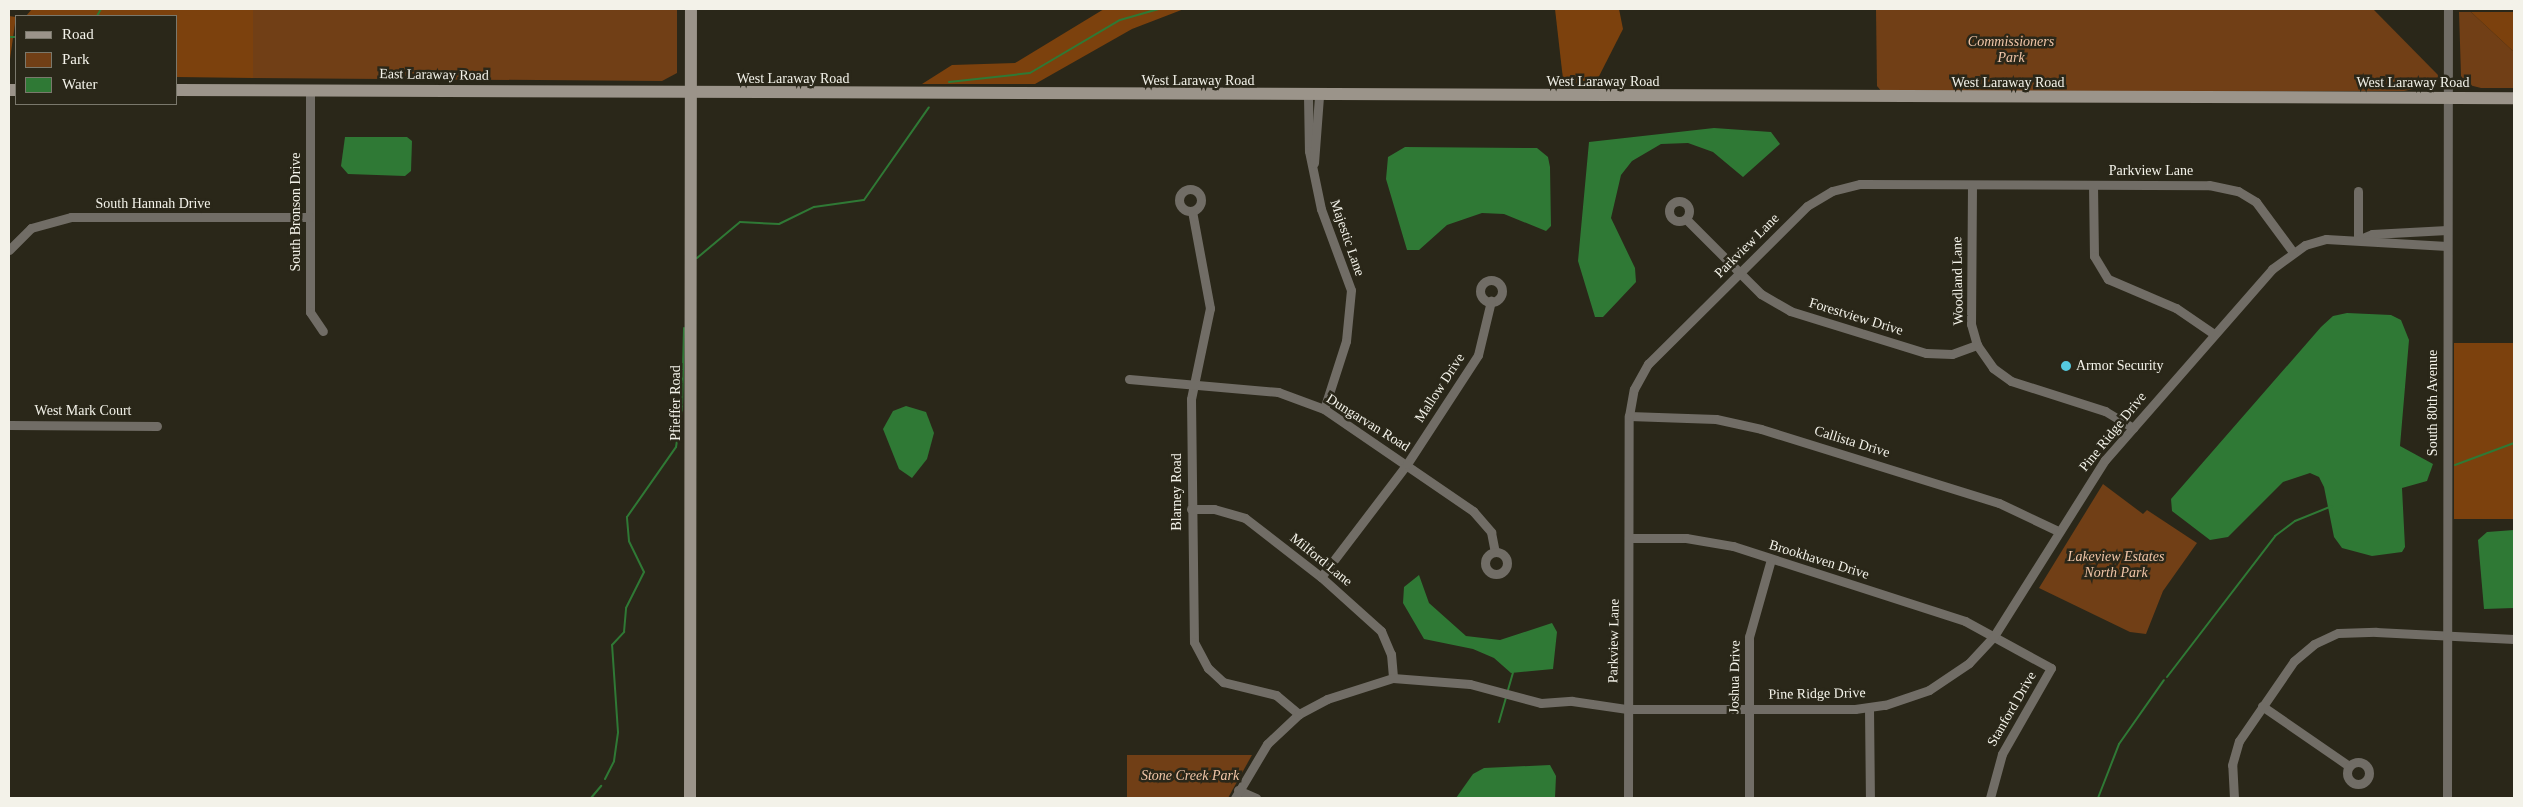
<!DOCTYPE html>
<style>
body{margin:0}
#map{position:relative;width:2523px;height:807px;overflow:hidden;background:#2a2719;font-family:Georgia,serif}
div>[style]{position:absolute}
.green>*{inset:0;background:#713f16}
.forest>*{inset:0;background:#7c410d;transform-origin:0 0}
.water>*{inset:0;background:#2f7935}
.stream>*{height:2px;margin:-1px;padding:0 1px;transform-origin:1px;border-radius:1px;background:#2f7935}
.street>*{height:9px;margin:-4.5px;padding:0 4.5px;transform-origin:4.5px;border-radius:4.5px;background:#716d66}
.street>.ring{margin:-4.5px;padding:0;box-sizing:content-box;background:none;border:9px solid #716d66;border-radius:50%}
.secondary>*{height:12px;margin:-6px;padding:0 6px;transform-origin:6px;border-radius:6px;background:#9b948a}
.dots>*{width:14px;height:14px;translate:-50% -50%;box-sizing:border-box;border:2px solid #2a2719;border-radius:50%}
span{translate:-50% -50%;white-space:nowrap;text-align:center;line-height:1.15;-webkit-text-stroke:5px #2a2719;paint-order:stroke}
.park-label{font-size:14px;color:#f1c6a9;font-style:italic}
.street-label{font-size:14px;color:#f3f2e9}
.poi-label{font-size:14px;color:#f3f2e9}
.left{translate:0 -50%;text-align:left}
.frame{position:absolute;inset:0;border:10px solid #f3f2e9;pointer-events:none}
.legend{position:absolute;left:15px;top:15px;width:162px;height:90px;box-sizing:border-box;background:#2a2719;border:1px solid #7a786c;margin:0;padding:6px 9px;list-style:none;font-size:15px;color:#f3f2e9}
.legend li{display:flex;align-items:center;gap:10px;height:25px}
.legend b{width:25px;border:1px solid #7a786c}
</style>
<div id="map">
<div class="green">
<i style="clip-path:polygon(253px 9px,677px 9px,677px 73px,662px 81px,253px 78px)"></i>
<i style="clip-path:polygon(1876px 9px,2373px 9px,2439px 76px,2432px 85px,2404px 91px,1882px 92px,1877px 86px)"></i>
<i style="clip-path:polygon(2459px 12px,2471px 12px,2514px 52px,2514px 88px,2481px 88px,2469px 85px,2461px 76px)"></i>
<i style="clip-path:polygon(2103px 484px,2143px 514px,2147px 510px,2197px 543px,2163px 591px,2146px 634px,2130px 632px,2039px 588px)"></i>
<i style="clip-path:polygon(1127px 755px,1252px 755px,1228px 798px,1127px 798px)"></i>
</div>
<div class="forest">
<i style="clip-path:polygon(32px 9px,253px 9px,253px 78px,176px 77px,176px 16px,26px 16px)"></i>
<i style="clip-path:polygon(1104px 9px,1184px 9px,1132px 29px,1035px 84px,922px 84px,952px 65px,1015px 63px)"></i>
<i style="clip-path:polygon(1555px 9px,1619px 9px,1623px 29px,1593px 88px,1564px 88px)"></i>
<i style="clip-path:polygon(2471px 12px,2514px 12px,2514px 52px)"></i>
<i style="left:9px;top:16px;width:7px;height:60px;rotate:8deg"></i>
<i style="left:2514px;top:343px;width:176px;height:60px;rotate:90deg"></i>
</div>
<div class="water">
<i style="clip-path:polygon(1714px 128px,1771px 132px,1780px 144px,1743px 177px,1713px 152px,1688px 143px,1661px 144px,1632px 161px,1621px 175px,1611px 218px,1635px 268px,1636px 282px,1603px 317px,1595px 317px,1578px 261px,1589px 142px)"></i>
<i style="clip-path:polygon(345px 137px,407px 137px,412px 141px,411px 171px,405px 176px,348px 174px,341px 166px)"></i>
<i style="clip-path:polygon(1405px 147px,1537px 148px,1548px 157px,1550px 167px,1551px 226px,1546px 231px,1504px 214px,1482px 213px,1447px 225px,1419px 250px,1407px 250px,1386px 179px,1388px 157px)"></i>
<i style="clip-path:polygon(2347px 313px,2391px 315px,2401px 320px,2409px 340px,2400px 446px,2433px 464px,2427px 481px,2402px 488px,2405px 547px,2402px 552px,2372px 556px,2342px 548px,2334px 537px,2324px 487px,2319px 477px,2310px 473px,2283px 482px,2228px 537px,2210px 540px,2172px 511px,2171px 499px,2321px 327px,2333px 316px)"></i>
<i style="clip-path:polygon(906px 406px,926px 412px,934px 433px,927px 459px,912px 478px,899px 469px,883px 429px,893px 411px)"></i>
<i style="clip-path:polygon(2514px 530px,2514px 608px,2484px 609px,2478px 540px,2487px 532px)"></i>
<i style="clip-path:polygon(1419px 575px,1429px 603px,1466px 636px,1500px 640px,1552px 623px,1557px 632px,1553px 669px,1511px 673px,1494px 658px,1473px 649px,1424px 639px,1403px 603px,1404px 587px)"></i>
<i style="clip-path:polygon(1550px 765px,1556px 776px,1555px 798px,1456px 798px,1473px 774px,1484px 768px)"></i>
</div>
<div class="stream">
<i style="left:97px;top:16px;width:8px;rotate:-60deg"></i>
<i style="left:9px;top:37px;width:7px"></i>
<i style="left:949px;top:82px;width:81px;rotate:-6.3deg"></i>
<i style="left:1030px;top:73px;width:104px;rotate:-30.5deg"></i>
<i style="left:1120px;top:20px;width:41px;rotate:-15.8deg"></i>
<i style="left:697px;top:258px;width:56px;rotate:-39.9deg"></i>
<i style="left:740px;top:222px;width:39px;rotate:3deg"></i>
<i style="left:779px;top:224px;width:39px;rotate:-26deg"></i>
<i style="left:814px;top:207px;width:50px;rotate:-8deg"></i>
<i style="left:864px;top:200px;width:113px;rotate:-55deg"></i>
<i style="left:2455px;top:465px;width:63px;rotate:-20.4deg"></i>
<i style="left:2167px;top:677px;width:178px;rotate:-52.5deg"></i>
<i style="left:2275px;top:536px;width:25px;rotate:-37deg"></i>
<i style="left:2295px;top:521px;width:40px;rotate:-22deg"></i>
<i style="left:1508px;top:690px;width:18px;rotate:-74deg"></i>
<i style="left:1499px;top:722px;width:26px;rotate:-74deg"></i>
<i style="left:605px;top:779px;width:20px;rotate:-63deg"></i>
<i style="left:614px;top:761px;width:29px;rotate:-82deg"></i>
<i style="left:618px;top:732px;width:87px;rotate:-93.9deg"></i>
<i style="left:612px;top:645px;width:18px;rotate:-47deg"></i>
<i style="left:624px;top:632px;width:24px;rotate:-85deg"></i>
<i style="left:626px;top:608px;width:40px;rotate:-63.4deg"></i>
<i style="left:644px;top:572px;width:34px;rotate:-116deg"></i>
<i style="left:629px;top:541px;width:24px;rotate:-95deg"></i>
<i style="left:627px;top:517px;width:85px;rotate:-55deg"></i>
<i style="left:676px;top:447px;width:37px;rotate:-81deg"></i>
<i style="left:682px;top:410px;width:82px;rotate:-88.6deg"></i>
<i style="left:591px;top:798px;width:16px;rotate:-50deg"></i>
<i style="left:2098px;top:798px;width:58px;rotate:-68.7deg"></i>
<i style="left:2119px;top:744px;width:78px;rotate:-54.9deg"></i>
</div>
<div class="street">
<i style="left:310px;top:90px;width:222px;rotate:90deg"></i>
<i style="left:310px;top:312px;width:23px;rotate:56deg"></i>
<i style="left:1308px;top:96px;width:55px;rotate:89deg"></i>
<i style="left:1309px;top:151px;width:59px;rotate:78.3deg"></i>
<i style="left:1321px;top:209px;width:86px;rotate:69.7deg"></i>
<i style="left:1351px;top:290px;width:51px;rotate:95.6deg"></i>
<i style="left:1346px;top:341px;width:71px;rotate:107.9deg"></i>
<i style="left:1314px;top:163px;width:67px;rotate:-85.7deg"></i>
<i style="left:1972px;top:185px;width:139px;rotate:90.4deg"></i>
<i style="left:1971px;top:324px;width:22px;rotate:74deg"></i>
<i style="left:1977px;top:345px;width:28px;rotate:55deg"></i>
<i style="left:1993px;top:368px;width:22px;rotate:36deg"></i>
<i style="left:2011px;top:381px;width:99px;rotate:17.7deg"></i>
<i style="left:2105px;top:411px;width:33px;rotate:31deg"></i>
<i style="left:2093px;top:185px;width:71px;rotate:89.2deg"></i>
<i style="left:2094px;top:256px;width:27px;rotate:59deg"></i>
<i style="left:2108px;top:279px;width:74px;rotate:23.1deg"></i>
<i style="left:2176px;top:308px;width:46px;rotate:34.4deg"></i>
<i class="ring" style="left:1179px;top:189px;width:13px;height:13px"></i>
<i style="left:2358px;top:191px;width:49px;rotate:90deg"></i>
<i class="ring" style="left:1669px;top:201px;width:11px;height:11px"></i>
<i style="left:1192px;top:211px;width:99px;rotate:79.5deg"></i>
<i style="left:1210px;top:308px;width:93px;rotate:101.8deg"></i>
<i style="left:1191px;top:399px;width:243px;rotate:89.3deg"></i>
<i style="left:1194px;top:642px;width:30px;rotate:62deg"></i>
<i style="left:1208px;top:668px;width:21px;rotate:43deg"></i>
<i style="left:1223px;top:682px;width:55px;rotate:13.8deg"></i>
<i style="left:1276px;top:695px;width:30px;rotate:40deg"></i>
<i style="left:1686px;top:219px;width:106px;rotate:45deg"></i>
<i style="left:1761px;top:294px;width:34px;rotate:30deg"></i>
<i style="left:1790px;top:311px;width:142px;rotate:17.2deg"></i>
<i style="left:1926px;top:353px;width:26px;rotate:2deg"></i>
<i style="left:1952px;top:354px;width:27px;rotate:-20deg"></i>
<i style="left:2358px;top:240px;width:15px;rotate:-23deg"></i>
<i style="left:2372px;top:234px;width:75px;rotate:-3.1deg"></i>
<i style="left:9px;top:250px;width:31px;rotate:-45deg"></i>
<i style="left:31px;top:228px;width:41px;rotate:-15.4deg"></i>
<i style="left:71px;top:217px;width:238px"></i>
<i class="ring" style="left:1480px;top:280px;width:13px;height:13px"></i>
<i style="left:1129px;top:379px;width:150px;rotate:5deg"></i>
<i style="left:1278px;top:392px;width:49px;rotate:20.3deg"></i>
<i style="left:1324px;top:409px;width:181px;rotate:34.4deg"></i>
<i style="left:1473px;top:511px;width:28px;rotate:49deg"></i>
<i style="left:1491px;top:532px;width:20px;rotate:79deg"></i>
<i style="left:1629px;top:416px;width:87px;rotate:2deg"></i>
<i style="left:1716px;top:419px;width:46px;rotate:12.5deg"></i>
<i style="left:1761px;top:429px;width:249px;rotate:17.3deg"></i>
<i style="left:1999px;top:503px;width:65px;rotate:25.4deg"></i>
<i style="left:9px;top:425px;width:148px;rotate:0.4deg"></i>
<i style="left:1191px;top:509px;width:23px"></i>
<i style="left:1214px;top:509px;width:32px;rotate:16deg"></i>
<i style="left:1245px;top:518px;width:96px;rotate:37.8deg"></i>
<i style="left:1321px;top:577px;width:81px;rotate:42deg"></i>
<i style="left:1381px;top:631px;width:25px;rotate:67deg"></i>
<i style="left:1391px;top:654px;width:24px;rotate:85deg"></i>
<i style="left:1629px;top:538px;width:57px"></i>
<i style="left:1686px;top:538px;width:48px;rotate:9.7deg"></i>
<i style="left:1733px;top:546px;width:244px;rotate:17.9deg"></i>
<i style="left:1965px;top:621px;width:98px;rotate:28.7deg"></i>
<i style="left:2051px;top:668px;width:99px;rotate:119.7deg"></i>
<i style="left:2002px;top:754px;width:46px;rotate:105.3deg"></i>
<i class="ring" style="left:1485px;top:552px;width:13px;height:13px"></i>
<i style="left:1321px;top:577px;width:142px;rotate:-52.7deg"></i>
<i style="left:1407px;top:464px;width:130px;rotate:-56.9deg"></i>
<i style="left:1478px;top:355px;width:56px;rotate:-76.5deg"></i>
<i style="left:2262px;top:706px;width:106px;rotate:34.6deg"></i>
<i style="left:1869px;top:708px;width:90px;rotate:89.4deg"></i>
<i class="ring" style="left:2347px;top:762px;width:13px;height:13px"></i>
<i style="left:1238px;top:790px;width:20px;rotate:24deg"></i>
<i style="left:1235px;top:798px;width:63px;rotate:-59.3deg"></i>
<i style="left:1267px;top:744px;width:44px;rotate:-43.2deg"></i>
<i style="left:1299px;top:714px;width:32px;rotate:-28deg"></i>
<i style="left:1327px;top:699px;width:69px;rotate:-17.7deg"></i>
<i style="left:1393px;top:678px;width:77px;rotate:4.5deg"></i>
<i style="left:1470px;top:684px;width:73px;rotate:15deg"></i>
<i style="left:1541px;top:703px;width:31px;rotate:-4deg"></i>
<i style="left:1572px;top:701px;width:56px;rotate:8.3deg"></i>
<i style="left:1627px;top:709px;width:228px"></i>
<i style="left:1855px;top:709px;width:30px;rotate:-8deg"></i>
<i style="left:1885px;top:705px;width:46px;rotate:-18.8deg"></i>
<i style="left:1929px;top:690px;width:48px;rotate:-34deg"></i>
<i style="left:1969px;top:663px;width:37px;rotate:-47deg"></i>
<i style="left:1994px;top:636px;width:208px;rotate:-57.8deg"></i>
<i style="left:2105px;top:460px;width:254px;rotate:-48.8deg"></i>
<i style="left:2272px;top:269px;width:41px;rotate:-36deg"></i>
<i style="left:2305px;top:245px;width:22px;rotate:-16deg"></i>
<i style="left:2326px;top:239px;width:121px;rotate:3.3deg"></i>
<i style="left:1628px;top:798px;width:382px;rotate:-89.9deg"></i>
<i style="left:1629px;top:416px;width:27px;rotate:-80deg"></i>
<i style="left:1634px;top:389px;width:29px;rotate:-61deg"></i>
<i style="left:1648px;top:364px;width:224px;rotate:-44.8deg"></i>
<i style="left:1807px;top:206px;width:29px;rotate:-31deg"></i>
<i style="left:1832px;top:191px;width:29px;rotate:-14deg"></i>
<i style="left:1860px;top:184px;width:349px;rotate:0.2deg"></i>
<i style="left:2209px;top:185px;width:30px;rotate:12deg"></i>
<i style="left:2238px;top:191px;width:21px;rotate:31deg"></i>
<i style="left:2256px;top:202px;width:62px;rotate:53.5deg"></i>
<i style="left:1749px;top:798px;width:161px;rotate:-90deg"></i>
<i style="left:1749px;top:637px;width:81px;rotate:-74.2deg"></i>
<i style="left:2234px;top:798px;width:33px;rotate:-93deg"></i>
<i style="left:2232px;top:765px;width:25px;rotate:-74deg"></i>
<i style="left:2239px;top:741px;width:97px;rotate:-55.5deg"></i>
<i style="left:2294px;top:661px;width:26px;rotate:-40deg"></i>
<i style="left:2314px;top:644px;width:26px;rotate:-25deg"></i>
<i style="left:2338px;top:633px;width:38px;rotate:-2deg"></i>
<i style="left:2376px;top:632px;width:138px;rotate:2.9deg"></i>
<i style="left:2447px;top:798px;width:789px;rotate:-89.93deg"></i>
</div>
<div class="secondary">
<i style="left:9px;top:90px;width:7px"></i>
<i style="left:176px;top:90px;width:2338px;rotate:0.2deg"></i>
<i style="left:690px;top:798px;width:789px;rotate:-89.93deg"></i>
</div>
<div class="dots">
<i style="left:2066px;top:366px;background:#55cae0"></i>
</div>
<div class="park-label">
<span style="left:2011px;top:50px">Commissioners<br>Park</span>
<span style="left:2116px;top:565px">Lakeview Estates<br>North Park</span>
<span style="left:1190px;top:776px">Stone Creek Park</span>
</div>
<div class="street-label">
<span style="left:434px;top:75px;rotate:1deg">East Laraway Road</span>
<span style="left:793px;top:79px">West Laraway Road</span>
<span style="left:1198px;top:81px">West Laraway Road</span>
<span style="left:1603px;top:82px">West Laraway Road</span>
<span style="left:2008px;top:83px">West Laraway Road</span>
<span style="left:2413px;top:83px">West Laraway Road</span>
<span style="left:2151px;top:171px">Parkview Lane</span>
<span style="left:153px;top:204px">South Hannah Drive</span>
<span style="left:296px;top:212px;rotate:-90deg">South Bronson Drive</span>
<span style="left:1347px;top:238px;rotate:71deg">Majestic Lane</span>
<span style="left:1747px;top:246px;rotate:-45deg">Parkview Lane</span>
<span style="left:1958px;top:281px;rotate:-91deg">Woodland Lane</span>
<span style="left:1856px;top:317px;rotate:17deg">Forestview Drive</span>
<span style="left:1440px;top:388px;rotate:-57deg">Mallow Drive</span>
<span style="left:676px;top:403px;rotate:-90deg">Pfieffer Road</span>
<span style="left:2433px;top:403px;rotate:-90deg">South 80th Avenue</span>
<span style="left:83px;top:411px">West Mark Court</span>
<span style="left:1368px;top:423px;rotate:32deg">Dungarvan Road</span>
<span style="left:2113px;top:432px;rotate:-51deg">Pine Ridge Drive</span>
<span style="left:1852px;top:442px;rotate:17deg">Callista Drive</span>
<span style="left:1177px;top:492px;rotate:-90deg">Blarney Road</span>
<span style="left:1321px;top:560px;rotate:39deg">Milford Lane</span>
<span style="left:1819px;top:560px;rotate:17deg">Brookhaven Drive</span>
<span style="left:1614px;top:641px;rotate:-89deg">Parkview Lane</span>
<span style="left:1735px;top:677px;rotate:-89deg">Joshua Drive</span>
<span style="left:1817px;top:694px;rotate:-1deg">Pine Ridge Drive</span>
<span style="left:2012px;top:709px;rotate:-60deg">Stanford Drive</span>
</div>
<div class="poi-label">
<span class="left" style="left:2076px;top:366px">Armor Security</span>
</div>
<div class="frame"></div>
<ul class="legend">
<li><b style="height:6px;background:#9b948a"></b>Road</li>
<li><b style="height:14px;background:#713f16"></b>Park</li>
<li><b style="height:14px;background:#2f7935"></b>Water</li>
</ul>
</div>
